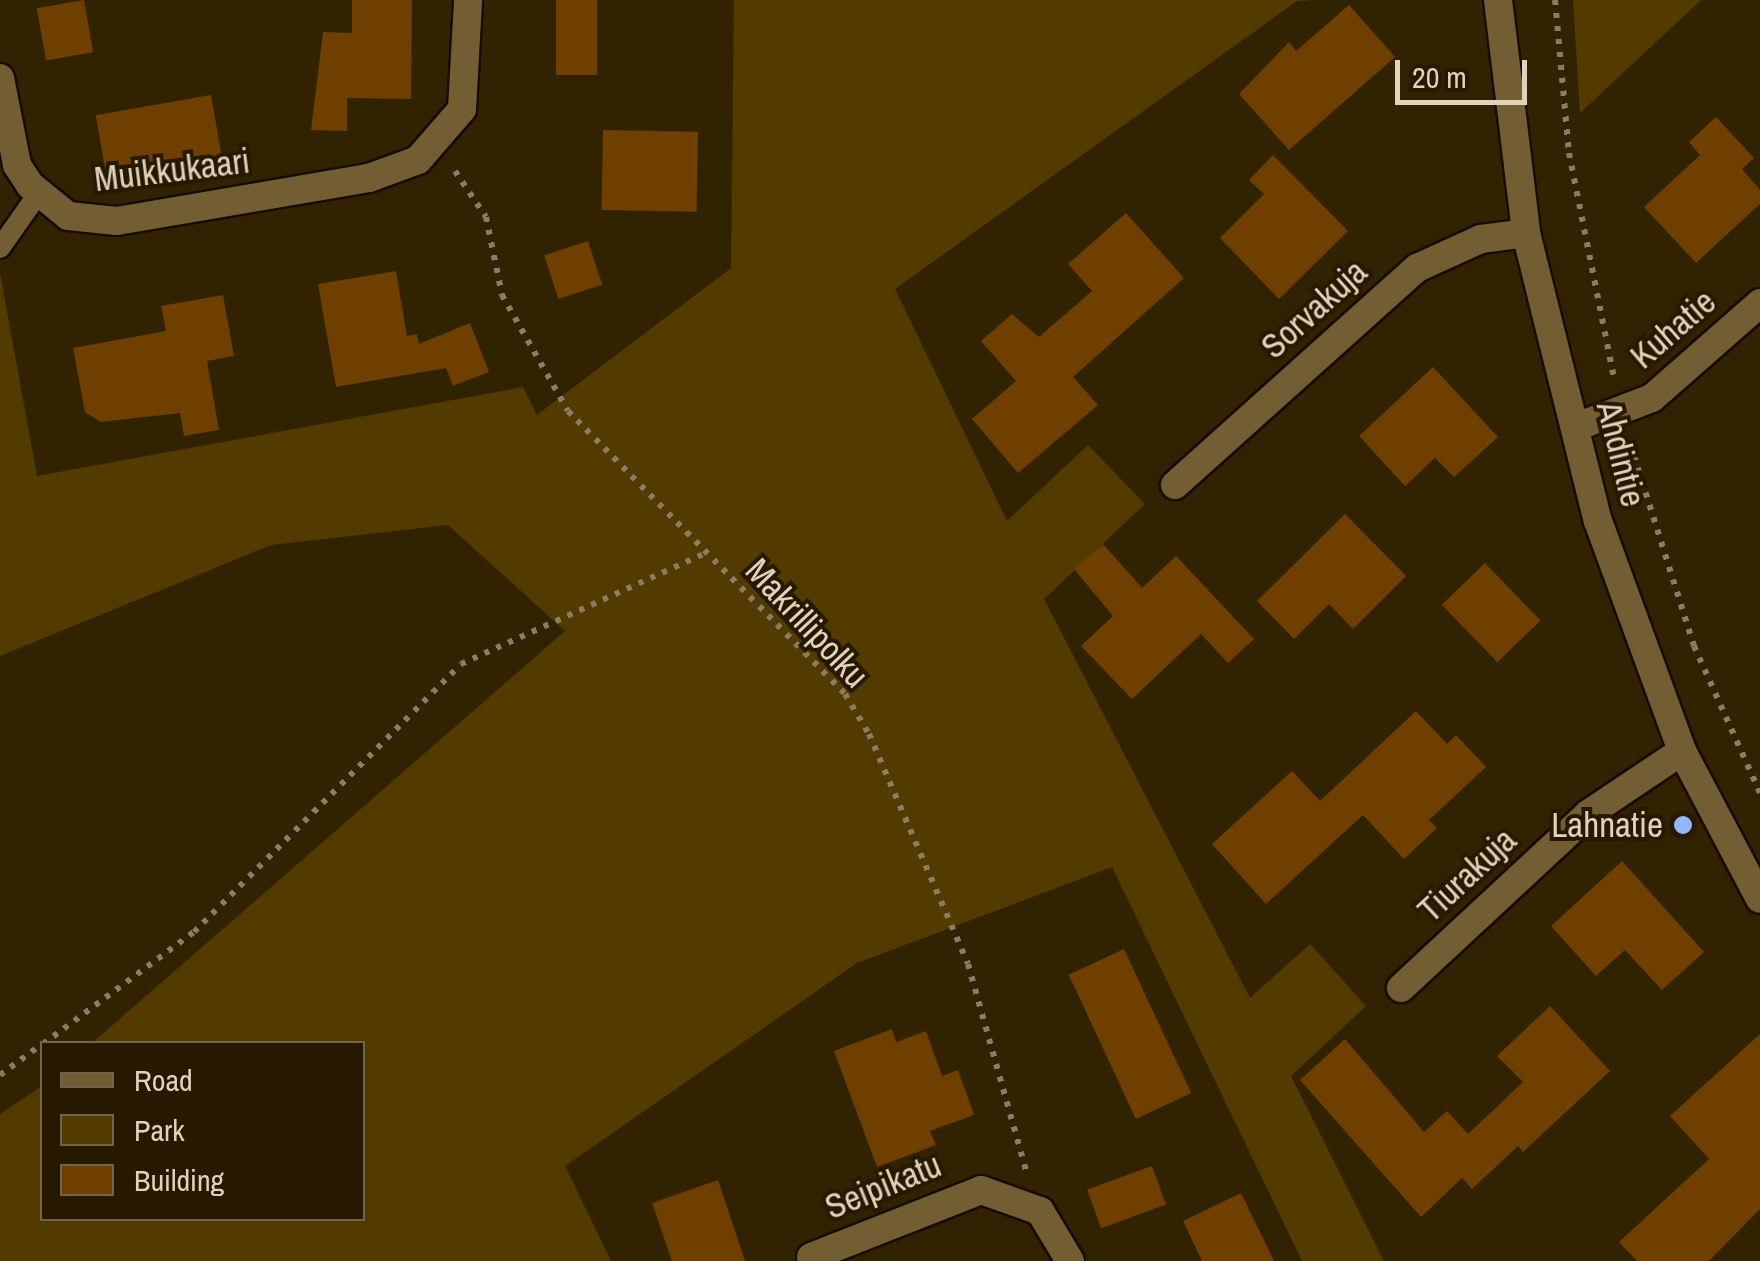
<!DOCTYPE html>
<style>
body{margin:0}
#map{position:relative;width:1760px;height:1261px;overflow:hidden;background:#312202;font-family:"Archivo Narrow",sans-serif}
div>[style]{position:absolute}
.green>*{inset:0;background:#533b00}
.building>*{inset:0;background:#6f3f00;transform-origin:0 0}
.path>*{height:6px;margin-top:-3px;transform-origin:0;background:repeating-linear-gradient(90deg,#8a7d62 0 5px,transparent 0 13px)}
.roads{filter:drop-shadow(2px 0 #160c00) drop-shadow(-2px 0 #160c00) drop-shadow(0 2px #160c00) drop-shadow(0 -2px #160c00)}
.service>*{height:20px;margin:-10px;padding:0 10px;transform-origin:10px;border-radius:10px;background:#735e34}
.minor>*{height:28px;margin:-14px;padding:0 14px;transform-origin:14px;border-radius:14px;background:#735e34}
.tertiary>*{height:28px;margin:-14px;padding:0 14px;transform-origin:14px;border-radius:14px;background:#735e34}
.dots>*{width:28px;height:28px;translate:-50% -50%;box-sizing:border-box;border:5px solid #271900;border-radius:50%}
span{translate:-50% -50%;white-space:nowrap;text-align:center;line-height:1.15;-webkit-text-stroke:8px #271900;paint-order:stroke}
.street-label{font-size:35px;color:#dfd3bd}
.poi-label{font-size:35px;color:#dfd3bd}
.right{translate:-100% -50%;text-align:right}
.legend{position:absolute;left:40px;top:1041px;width:325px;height:180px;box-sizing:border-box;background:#271900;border:2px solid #71634c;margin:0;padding:12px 18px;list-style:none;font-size:30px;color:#dfd3bd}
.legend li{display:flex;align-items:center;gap:20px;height:50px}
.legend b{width:50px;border:2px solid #71634c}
.scale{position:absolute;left:1395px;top:60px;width:132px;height:45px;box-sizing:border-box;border:5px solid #dfd3bd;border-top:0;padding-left:12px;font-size:30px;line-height:35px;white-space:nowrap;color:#dfd3bd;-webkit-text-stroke:8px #271900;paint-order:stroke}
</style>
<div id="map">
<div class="green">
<i style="clip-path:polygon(734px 0,1316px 0,1297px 1px,895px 289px,1007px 521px,1088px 445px,1145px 504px,1044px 599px,1250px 998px,1310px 944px,1366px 1006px,1291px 1076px,1384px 1261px,1302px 1261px,1112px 867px,857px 963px,565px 1166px,611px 1261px,0 1261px,0 1114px,42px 1086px,42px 1218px,362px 1218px,362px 1044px,92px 1043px,565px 631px,448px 525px,271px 545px,0 656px,0 273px,37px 476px,523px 387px,537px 415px,731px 268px)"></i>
<i style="clip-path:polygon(1573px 0,1701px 0,1580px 113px)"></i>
</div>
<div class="building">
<i style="left:84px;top:0;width:53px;height:48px;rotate:80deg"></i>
<i style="clip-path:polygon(352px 0,412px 0,411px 99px,347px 98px,347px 131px,311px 130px,323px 32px,352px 33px)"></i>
<i style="left:556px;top:0;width:41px;height:75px"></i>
<i style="clip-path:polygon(1349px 5px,1395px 57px,1289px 150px,1239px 94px,1289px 42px,1296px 51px)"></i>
<i style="left:211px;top:95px;width:61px;height:117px;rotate:80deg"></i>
<i style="clip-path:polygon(1716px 117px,1754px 158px,1742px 169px,1760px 190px,1760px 204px,1696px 263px,1644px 207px,1700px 155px,1689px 142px)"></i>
<i style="left:603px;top:130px;width:95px;height:80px;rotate:1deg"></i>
<i style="clip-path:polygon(1273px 155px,1348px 231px,1279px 299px,1220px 238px,1264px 194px,1249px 180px)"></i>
<i style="clip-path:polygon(1126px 213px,1184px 278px,1073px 377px,1098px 405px,1018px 473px,972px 419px,1016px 381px,981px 341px,1012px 314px,1039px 337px,1092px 291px,1068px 264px)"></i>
<i style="left:588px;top:241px;width:46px;height:46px;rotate:72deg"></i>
<i style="clip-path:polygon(396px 271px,407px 336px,417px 334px,419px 344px,470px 323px,489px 372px,453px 386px,446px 368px,336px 387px,318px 284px)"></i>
<i style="clip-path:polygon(223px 295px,234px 356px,207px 361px,219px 430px,184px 436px,180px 413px,101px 422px,85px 412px,73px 348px,166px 331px,161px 306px)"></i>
<i style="clip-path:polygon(1433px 367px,1498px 437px,1454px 477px,1435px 458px,1405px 486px,1359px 436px)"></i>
<i style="clip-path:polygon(1345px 514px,1406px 576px,1353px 629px,1329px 604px,1294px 639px,1257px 601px)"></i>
<i style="clip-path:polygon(1103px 544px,1142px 588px,1176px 556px,1254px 639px,1228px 663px,1201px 634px,1132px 699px,1081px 646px,1113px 616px,1074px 569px)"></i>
<i style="left:1485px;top:563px;width:80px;height:60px;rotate:46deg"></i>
<i style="clip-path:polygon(1416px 711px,1447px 744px,1456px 735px,1486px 767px,1429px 820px,1437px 828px,1404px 859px,1363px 815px,1266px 904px,1212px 844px,1292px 771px,1320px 801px)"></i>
<i style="clip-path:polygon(1622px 861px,1704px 952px,1662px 990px,1625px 950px,1596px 976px,1551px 926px)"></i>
<i style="left:1124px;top:949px;width:159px;height:61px;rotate:65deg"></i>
<i style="clip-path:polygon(1550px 1006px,1610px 1071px,1523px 1152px,1518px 1146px,1472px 1189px,1462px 1178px,1421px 1217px,1300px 1080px,1345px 1039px,1424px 1132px,1447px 1111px,1468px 1134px,1523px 1082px,1497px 1056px)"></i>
<i style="clip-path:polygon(892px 1029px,896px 1042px,926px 1031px,942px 1076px,958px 1070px,974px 1115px,930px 1131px,936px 1145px,877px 1167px,834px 1051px)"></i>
<i style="clip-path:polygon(1760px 1034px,1760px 1209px,1709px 1261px,1637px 1261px,1619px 1242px,1709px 1159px,1670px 1116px)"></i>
<i style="left:1152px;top:1166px;width:41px;height:69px;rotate:70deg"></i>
<i style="clip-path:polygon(718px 1180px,745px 1261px,672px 1261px,652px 1203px)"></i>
<i style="clip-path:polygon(1241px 1193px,1274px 1261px,1202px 1261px,1183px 1221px)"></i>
</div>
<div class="path">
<i style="left:1555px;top:0;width:154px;rotate:84.8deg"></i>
<i style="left:1569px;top:153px;width:229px;rotate:78.7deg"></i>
<i style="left:455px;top:171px;width:55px;rotate:56deg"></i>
<i style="left:486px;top:217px;width:80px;rotate:78.4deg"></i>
<i style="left:502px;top:295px;width:133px;rotate:60.4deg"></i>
<i style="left:568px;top:411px;width:396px;rotate:45.6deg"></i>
<i style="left:845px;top:694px;width:47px;rotate:59deg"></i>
<i style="left:869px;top:734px;width:250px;rotate:66.7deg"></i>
<i style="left:968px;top:964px;width:215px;rotate:74.3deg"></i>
<i style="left:1630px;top:443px;width:213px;rotate:72.5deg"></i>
<i style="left:1694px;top:646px;width:161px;rotate:65.8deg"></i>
<i style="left:43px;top:1044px;width:188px;rotate:-36.6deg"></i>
<i style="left:194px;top:932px;width:378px;rotate:-45.1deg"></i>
<i style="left:461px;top:664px;width:269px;rotate:-24.4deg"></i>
<i style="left:0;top:1075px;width:52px;rotate:-36.4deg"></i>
</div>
<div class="roads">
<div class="service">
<i style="left:0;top:248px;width:66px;rotate:-54.9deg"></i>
</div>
<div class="minor">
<i style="left:0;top:78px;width:89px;rotate:78.9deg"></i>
<i style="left:17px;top:165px;width:24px;rotate:57deg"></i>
<i style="left:30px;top:185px;width:49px;rotate:39.2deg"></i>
<i style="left:68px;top:216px;width:49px;rotate:5.8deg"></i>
<i style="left:117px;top:221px;width:256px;rotate:-9.7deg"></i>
<i style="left:369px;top:178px;width:52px;rotate:-20.2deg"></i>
<i style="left:418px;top:160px;width:67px;rotate:-49.2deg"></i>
<i style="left:462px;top:109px;width:109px;rotate:-86.8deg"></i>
<i style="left:1576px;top:427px;width:81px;rotate:-20.9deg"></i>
<i style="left:1652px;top:398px;width:144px;rotate:-41.3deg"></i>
<i style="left:1175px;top:485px;width:325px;rotate:-41.9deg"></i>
<i style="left:1417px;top:268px;width:70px;rotate:-24.4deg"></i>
<i style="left:1481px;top:239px;width:45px;rotate:-7.6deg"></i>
<i style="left:1401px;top:988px;width:255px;rotate:-42.9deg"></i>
<i style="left:1588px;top:814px;width:113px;rotate:-33.8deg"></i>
<i style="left:811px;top:1257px;width:183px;rotate:-21.5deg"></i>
<i style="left:981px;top:1190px;width:63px;rotate:19.6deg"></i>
<i style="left:1040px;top:1211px;width:58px;rotate:59deg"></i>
</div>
<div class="tertiary">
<i style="left:1498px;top:0;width:235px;rotate:83.1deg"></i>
<i style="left:1526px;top:233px;width:297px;rotate:76deg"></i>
<i style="left:1598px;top:521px;width:245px;rotate:69.9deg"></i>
<i style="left:1682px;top:751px;width:167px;rotate:62.2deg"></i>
</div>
</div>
<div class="dots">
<i style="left:1683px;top:825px;background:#93b7fd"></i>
</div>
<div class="street-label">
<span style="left:172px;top:170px;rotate:-7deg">Muikkukaari</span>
<span style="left:1314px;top:309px;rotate:-42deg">Sorvakuja</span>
<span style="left:1673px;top:329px;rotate:-41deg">Kuhatie</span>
<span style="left:1621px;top:454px;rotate:76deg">Ahdintie</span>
<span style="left:807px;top:623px;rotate:47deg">Makrillipolku</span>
<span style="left:1467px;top:875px;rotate:-43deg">Tiurakuja</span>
<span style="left:883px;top:1186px;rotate:-22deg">Seipikatu</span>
</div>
<div class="poi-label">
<span class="right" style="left:1663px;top:825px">Lahnatie</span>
</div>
<ul class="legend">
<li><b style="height:12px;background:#735e34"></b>Road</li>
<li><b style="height:28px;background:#533b00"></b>Park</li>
<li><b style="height:28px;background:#6f3f00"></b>Building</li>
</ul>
<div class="scale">20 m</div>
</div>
